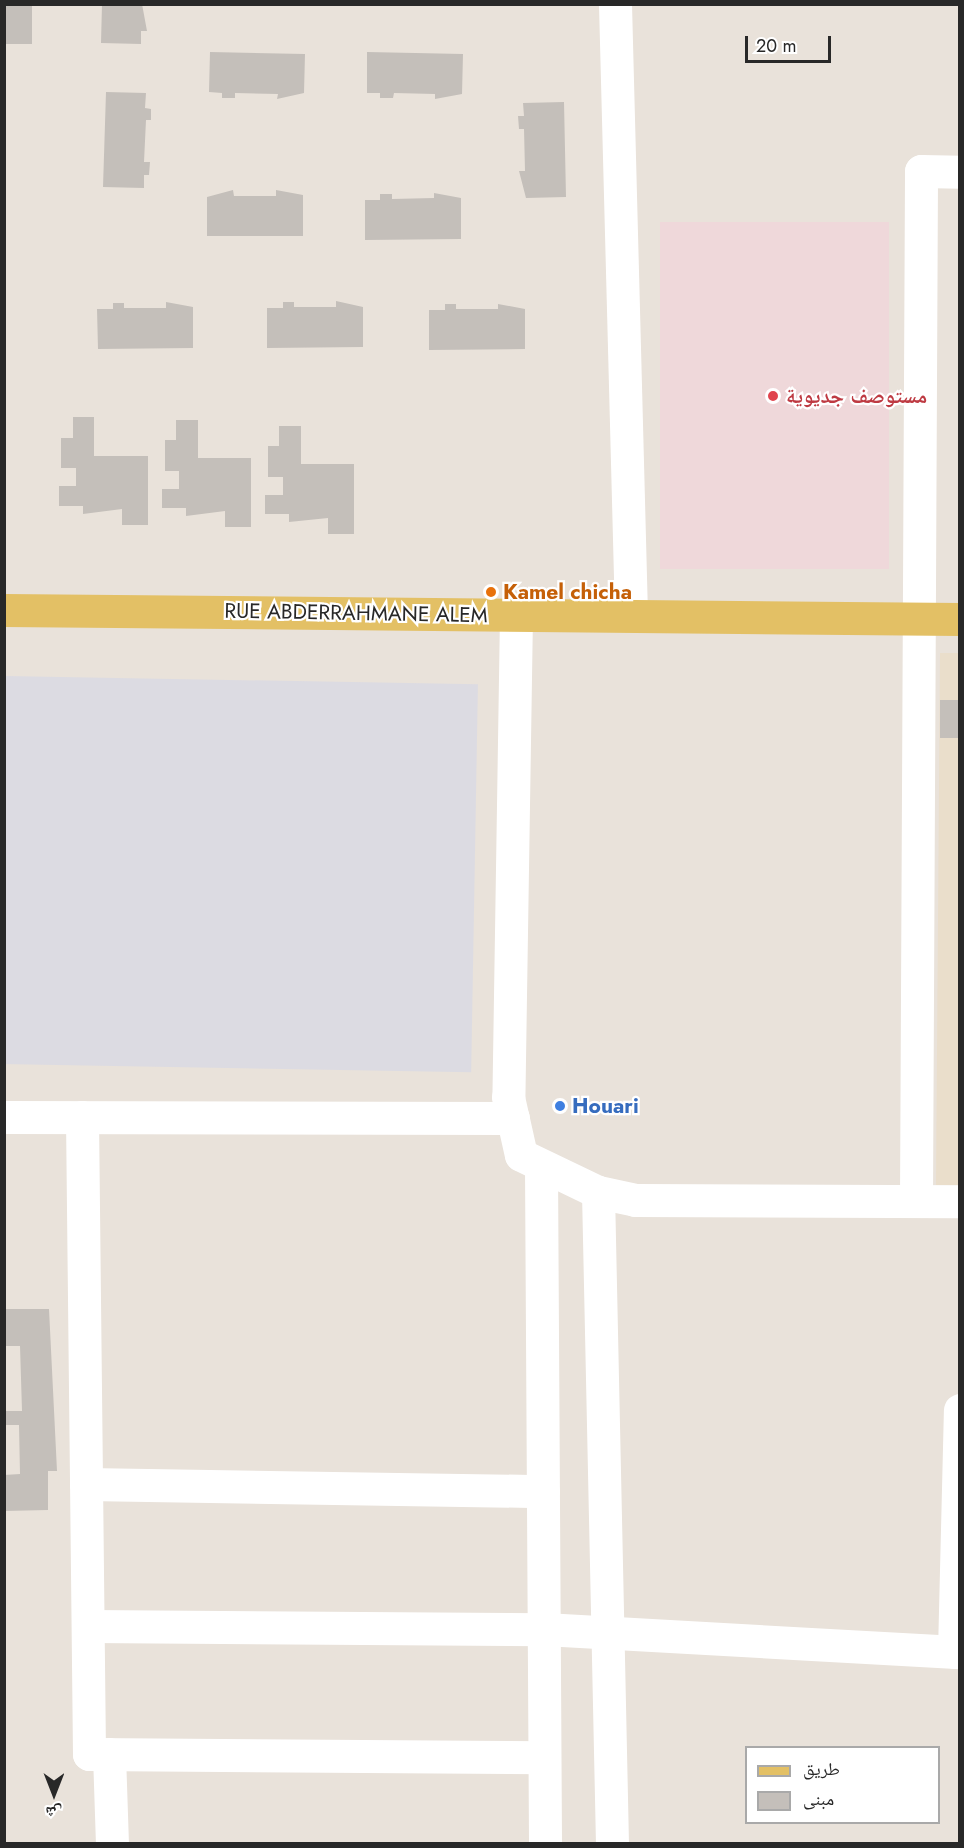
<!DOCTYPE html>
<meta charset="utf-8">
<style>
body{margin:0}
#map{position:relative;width:964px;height:1848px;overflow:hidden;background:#e9e2da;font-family:Jost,"Noto Naskh Arabic",sans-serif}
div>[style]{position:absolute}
.industrial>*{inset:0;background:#dcdbe2;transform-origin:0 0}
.education>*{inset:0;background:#eadecb}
.medical>*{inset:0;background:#efd8da;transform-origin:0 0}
.building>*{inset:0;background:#c4bfba;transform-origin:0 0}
.minor>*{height:33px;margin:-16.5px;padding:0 16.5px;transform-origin:16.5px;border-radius:16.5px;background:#fff}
.major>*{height:33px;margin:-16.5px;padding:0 16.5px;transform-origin:16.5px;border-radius:16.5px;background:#e3c065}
.dots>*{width:16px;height:16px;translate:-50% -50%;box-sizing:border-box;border:3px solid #fff;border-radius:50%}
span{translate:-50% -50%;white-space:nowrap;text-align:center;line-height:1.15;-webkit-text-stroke:4.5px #fff;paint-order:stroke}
.health-label{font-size:21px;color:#be3a42;font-weight:700}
.left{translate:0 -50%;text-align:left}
.food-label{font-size:21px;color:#c56008;font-weight:700}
.street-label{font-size:21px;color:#282828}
.shop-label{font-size:21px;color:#366cbe;font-weight:700}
.frame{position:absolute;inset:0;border:6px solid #282828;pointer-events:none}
.legend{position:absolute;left:745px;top:1746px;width:195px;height:78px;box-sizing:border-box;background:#fff;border:2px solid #a9a9a9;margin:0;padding:8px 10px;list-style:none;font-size:18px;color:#282828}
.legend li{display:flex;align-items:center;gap:12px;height:30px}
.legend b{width:30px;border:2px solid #a9a9a9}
.north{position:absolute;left:24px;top:1764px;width:60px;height:60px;-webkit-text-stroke:4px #fff;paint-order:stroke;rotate:180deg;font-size:16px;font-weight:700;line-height:24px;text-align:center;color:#282828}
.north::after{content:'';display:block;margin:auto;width:21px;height:27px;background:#282828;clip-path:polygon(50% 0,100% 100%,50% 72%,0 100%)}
.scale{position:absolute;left:745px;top:36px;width:86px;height:27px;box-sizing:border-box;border:3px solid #282828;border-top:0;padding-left:8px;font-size:18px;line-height:21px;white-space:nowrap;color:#282828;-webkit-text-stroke:4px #fff;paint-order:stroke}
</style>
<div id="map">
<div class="industrial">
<i style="left:5px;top:676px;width:473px;height:388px;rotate:1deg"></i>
</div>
<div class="education">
<i style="clip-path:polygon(940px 653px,959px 653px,960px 1185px,936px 1185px)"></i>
</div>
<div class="medical">
<i style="left:660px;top:222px;width:229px;height:347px"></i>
</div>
<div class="building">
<i style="left:4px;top:4px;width:28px;height:40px"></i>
<i style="clip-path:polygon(102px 4px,142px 4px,147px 31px,141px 31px,141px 44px,101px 43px)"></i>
<i style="clip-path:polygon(210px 52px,305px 54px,304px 93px,277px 99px,278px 94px,235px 93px,235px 98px,222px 98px,222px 93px,209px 92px)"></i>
<i style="clip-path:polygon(367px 52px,463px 54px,462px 94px,435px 99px,435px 94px,394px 93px,393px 98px,380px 98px,380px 93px,367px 93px)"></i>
<i style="clip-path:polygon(106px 92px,146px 93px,145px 108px,151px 109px,151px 120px,146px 120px,144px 162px,150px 162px,149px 175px,144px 175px,144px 188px,103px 187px)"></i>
<i style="clip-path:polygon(564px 102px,566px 197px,526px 198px,519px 171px,525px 171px,524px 129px,519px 129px,518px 116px,524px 116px,523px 103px)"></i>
<i style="clip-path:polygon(233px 190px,234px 196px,276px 196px,276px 190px,303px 195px,303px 236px,207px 236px,207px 197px)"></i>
<i style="clip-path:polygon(434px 193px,461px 198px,461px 239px,365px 240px,365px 200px,380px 200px,380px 194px,392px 194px,392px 199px,434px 198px)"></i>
<i style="clip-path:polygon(336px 301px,363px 307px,363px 347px,267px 348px,267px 308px,283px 308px,283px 302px,294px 302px,294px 307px,336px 307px)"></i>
<i style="clip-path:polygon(166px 302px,193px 307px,193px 348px,98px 349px,97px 309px,113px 309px,113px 303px,124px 303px,124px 308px,166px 308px)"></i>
<i style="clip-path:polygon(445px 304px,456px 304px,456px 309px,498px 309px,498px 304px,525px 309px,525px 349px,429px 350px,429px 310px,445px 310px)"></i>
<i style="clip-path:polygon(73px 417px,94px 417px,94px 456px,148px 456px,148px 525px,122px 525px,122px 509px,83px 514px,83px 506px,59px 506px,59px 486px,76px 486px,76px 468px,61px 468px,61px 438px,73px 438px)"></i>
<i style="clip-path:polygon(176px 420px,198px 420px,198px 458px,251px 458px,251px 527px,225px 527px,225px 511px,186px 516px,186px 508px,162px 508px,162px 489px,179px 489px,179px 471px,165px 471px,165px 440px,176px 440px)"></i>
<i style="clip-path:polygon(279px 426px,301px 426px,301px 464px,354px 464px,354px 534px,328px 534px,328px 518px,289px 522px,289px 514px,265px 514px,265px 495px,283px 495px,283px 477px,268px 477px,268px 446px,279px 446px)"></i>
<i style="left:940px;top:700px;width:20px;height:38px"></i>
<i style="clip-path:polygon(4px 1309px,49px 1309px,57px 1471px,48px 1471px,48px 1510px,4px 1511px,4px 1475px,20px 1474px,19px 1425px,4px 1425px,4px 1411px,22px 1411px,20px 1346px,4px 1346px)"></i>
</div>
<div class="minor">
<i style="left:615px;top:4px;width:611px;rotate:88.5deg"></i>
<i style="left:516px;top:614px;width:483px;rotate:90.9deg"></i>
<i style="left:508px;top:1097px;width:59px;rotate:77.4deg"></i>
<i style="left:521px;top:1155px;width:85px;rotate:25.7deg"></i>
<i style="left:598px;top:1192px;width:38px;rotate:12deg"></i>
<i style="left:635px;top:1200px;width:325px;rotate:0.2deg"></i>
<i style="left:4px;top:1117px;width:509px;rotate:0.11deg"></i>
<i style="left:82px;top:1117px;width:637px;rotate:89.37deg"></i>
<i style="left:89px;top:1754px;width:455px;rotate:0.4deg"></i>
<i style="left:541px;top:1167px;width:677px;rotate:89.66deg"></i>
<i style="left:598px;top:1192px;width:652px;rotate:88.77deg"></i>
<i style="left:916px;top:1200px;width:1029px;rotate:-89.72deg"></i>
<i style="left:921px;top:171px;width:39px;rotate:1deg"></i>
<i style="left:86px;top:1484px;width:457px;rotate:0.9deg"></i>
<i style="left:88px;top:1626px;width:456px;rotate:0.4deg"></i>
<i style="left:544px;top:1629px;width:417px;rotate:3.2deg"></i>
<i style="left:954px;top:1652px;width:242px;rotate:-88.6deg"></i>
<i style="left:109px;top:1754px;width:90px;rotate:88.1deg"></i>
</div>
<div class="major">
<i style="left:4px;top:610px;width:956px;rotate:0.54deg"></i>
</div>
<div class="dots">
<i style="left:773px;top:396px;background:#e0444e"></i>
<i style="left:491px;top:592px;background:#e8710a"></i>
<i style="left:560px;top:1106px;background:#3f7fe0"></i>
</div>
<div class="health-label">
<span class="left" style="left:786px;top:396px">مستوصف جديوية</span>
</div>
<div class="food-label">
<span class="left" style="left:503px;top:592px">Kamel chicha</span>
</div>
<div class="street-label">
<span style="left:356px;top:613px;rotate:1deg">RUE ABDERRAHMANE ALEM</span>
</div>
<div class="shop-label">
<span class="left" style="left:572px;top:1106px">Houari</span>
</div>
<div class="frame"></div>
<ul class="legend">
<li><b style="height:8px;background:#e3c065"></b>طريق</li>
<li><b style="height:16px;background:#c4bfba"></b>مبنى</li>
</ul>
<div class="north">ش</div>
<div class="scale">20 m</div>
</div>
